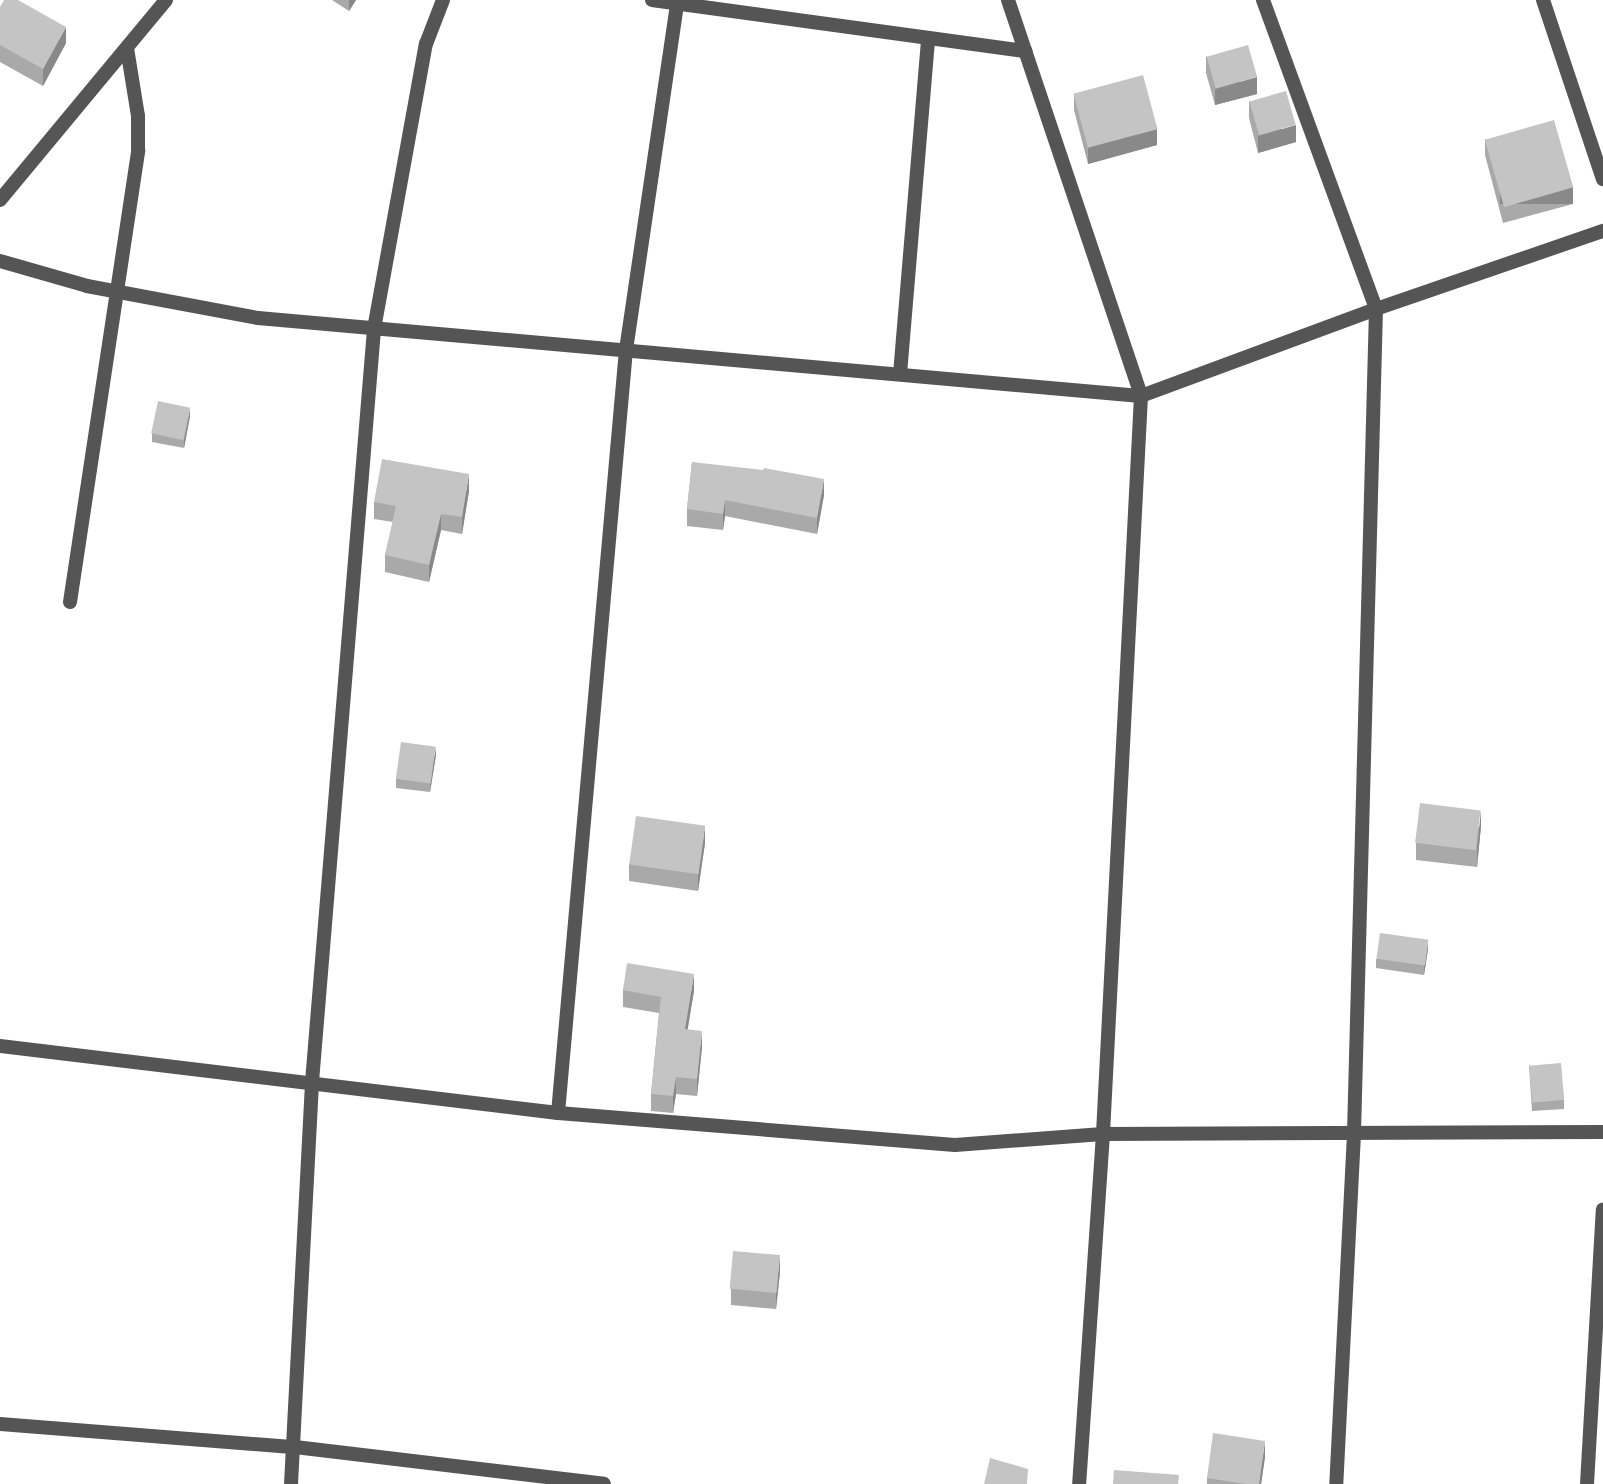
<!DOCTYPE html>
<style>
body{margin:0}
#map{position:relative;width:1603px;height:1484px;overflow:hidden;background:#fff;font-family:Jost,sans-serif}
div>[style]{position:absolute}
.street>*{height:14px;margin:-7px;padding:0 7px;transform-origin:7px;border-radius:7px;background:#555}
.wall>*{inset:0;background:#a9a9a9}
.shaded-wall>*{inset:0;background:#898989;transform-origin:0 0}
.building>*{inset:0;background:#c4c4c4;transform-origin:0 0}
span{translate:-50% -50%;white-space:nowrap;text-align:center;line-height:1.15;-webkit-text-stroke:5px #fff;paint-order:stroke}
</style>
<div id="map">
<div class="street">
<i style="left:652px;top:0;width:377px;rotate:7.8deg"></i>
<i style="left:1008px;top:0;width:418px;rotate:71.4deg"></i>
<i style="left:1141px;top:396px;width:739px;rotate:92.95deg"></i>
<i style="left:1103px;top:1134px;width:351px;rotate:93.9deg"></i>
<i style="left:1263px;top:0;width:329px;rotate:69.9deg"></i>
<i style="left:1376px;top:309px;width:825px;rotate:91.53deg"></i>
<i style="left:1354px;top:1134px;width:350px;rotate:92.9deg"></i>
<i style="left:1543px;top:0;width:189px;rotate:71.5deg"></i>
<i style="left:0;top:200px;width:260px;rotate:-50.3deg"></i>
<i style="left:0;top:261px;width:91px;rotate:16deg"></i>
<i style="left:87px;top:286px;width:174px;rotate:10.6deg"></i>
<i style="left:258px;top:318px;width:886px;rotate:5.05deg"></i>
<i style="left:1141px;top:396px;width:251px;rotate:-20.3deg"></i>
<i style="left:1376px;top:309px;width:240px;rotate:-19deg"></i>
<i style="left:900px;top:374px;width:337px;rotate:-85.2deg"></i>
<i style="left:70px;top:602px;width:457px;rotate:-81.4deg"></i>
<i style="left:138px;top:150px;width:34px;rotate:-90deg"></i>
<i style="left:138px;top:116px;width:69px;rotate:-99.2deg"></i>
<i style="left:0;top:1046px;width:562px;rotate:6.85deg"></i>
<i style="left:558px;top:1113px;width:398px;rotate:4.6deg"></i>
<i style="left:955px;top:1145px;width:148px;rotate:-4.3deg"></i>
<i style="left:1103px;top:1134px;width:500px;rotate:-0.23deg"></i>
<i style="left:558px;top:1113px;width:766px;rotate:-84.91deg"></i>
<i style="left:626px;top:350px;width:349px;rotate:-81.6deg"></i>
<i style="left:0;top:1424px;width:296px;rotate:4.5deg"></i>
<i style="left:295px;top:1447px;width:311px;rotate:6.8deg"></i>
<i style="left:291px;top:1484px;width:403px;rotate:-87deg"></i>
<i style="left:312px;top:1082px;width:756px;rotate:-85.29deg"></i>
<i style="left:374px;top:329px;width:290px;rotate:-79.7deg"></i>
<i style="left:426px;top:44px;width:47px;rotate:-68.9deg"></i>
<i style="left:1587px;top:1484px;width:275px;rotate:-86.7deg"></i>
</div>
<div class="wall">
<i style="clip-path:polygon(332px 0,356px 0,349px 11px)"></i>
<i style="clip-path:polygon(0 7px,66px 43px,43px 86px,0 62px)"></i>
<i style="clip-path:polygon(1206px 56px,1257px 94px,1215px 105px,1206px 73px)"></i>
<i style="clip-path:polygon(1074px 94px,1157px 145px,1088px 164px,1074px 110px)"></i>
<i style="clip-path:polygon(1249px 101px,1296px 142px,1258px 153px,1249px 118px)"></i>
<i style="clip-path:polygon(1485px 139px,1573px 204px,1503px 223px,1485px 155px)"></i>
<i style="clip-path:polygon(190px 416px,184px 448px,152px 442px,152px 433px)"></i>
<i style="clip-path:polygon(692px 462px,824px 495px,817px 534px,725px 516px,723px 530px,687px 526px,687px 509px)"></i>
<i style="clip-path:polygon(469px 491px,462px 534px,441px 530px,429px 582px,385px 572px,385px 555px,393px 522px,374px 519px,374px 502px)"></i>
<i style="clip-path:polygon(436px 755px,430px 792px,396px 788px,396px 779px)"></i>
<i style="clip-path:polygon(1481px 826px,1477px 867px,1416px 860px,1416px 843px)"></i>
<i style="clip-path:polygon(705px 843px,698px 891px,629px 881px,629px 864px)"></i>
<i style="clip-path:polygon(1428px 949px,1424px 975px,1376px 968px,1376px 959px)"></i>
<i style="clip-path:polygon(623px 990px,694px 991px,687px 1029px,702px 1047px,697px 1096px,676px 1094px,673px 1113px,651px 1111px,651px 1094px,659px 1013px,623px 1007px)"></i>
<i style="clip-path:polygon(1529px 1065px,1564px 1100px,1564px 1109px,1532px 1111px)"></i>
<i style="clip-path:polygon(780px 1272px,776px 1309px,731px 1305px,731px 1289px)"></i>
<i style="clip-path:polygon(1265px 1457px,1261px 1484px,1207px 1484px,1207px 1478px)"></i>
</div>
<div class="shaded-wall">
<i style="clip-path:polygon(349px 0,356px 0,349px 11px)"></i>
<i style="clip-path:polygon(66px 27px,66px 43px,43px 86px,43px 69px)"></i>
<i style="clip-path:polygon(1257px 77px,1257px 94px,1215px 105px,1215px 89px)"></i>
<i style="clip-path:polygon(1296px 125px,1296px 142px,1258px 153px,1258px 136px)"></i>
<i style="clip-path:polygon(1157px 129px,1157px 145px,1088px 164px,1088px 147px)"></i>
<i style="left:1573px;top:187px;width:17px;height:73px;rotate:90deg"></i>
<i style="clip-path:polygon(190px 408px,190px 416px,184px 448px,184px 440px)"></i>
<i style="clip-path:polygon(469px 474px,469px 491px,462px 534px,462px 517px)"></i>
<i style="clip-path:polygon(824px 479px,824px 495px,817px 534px,817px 518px)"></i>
<i style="clip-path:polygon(725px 500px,725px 516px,723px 530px,723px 514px)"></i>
<i style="clip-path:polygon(441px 514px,441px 530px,429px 582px,429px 565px)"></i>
<i style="clip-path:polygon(436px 747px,436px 755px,430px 792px,430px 784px)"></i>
<i style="clip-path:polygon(1481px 810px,1481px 826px,1477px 867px,1477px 850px)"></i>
<i style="clip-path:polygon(705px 826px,705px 843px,698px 891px,698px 874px)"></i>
<i style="clip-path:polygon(1428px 940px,1428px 949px,1424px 975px,1424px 967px)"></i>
<i style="clip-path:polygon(694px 974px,694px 991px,685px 1046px,685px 1029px)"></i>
<i style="clip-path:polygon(702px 1031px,702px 1047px,697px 1096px,697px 1079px)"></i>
<i style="clip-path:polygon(676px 1077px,676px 1094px,673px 1113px,673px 1096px)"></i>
<i style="clip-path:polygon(780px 1255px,780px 1272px,776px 1309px,776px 1293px)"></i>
<i style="clip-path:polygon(1265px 1441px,1265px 1457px,1261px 1484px,1259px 1484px)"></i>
</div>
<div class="building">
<i style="clip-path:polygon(4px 0,18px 0,66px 27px,43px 69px,0 45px,0 7px)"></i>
<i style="left:1248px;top:45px;width:33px;height:43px;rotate:74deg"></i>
<i style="left:1143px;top:75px;width:56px;height:72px;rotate:75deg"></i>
<i style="left:1286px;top:91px;width:35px;height:38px;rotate:74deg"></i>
<i style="left:1554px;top:120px;width:70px;height:72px;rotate:74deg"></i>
<i style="left:158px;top:401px;width:33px;height:33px;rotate:12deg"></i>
<i style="clip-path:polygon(382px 459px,469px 474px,462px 517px,441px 514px,429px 565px,385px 555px,396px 506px,374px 502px)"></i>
<i style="clip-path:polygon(692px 462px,763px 470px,764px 468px,824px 479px,817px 518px,725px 500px,723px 514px,687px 509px)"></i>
<i style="left:401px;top:742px;width:35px;height:37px;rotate:8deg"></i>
<i style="left:1420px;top:803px;width:61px;height:40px;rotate:7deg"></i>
<i style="left:636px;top:816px;width:70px;height:49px;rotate:8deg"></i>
<i style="left:1380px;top:933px;width:49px;height:26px;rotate:8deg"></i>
<i style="clip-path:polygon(627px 963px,694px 974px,685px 1029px,702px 1031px,697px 1079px,676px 1077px,673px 1096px,651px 1094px,661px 997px,623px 990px)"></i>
<i style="left:1561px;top:1063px;width:37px;height:32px;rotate:85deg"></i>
<i style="left:733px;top:1251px;width:47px;height:38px;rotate:5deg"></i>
<i style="clip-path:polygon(1213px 1433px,1265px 1441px,1259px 1484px,1246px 1484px,1207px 1478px)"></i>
<i style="clip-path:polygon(990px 1458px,1028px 1469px,1027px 1484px,984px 1484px)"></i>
<i style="clip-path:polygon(1114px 1470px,1179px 1475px,1178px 1484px,1113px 1484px)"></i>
</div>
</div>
